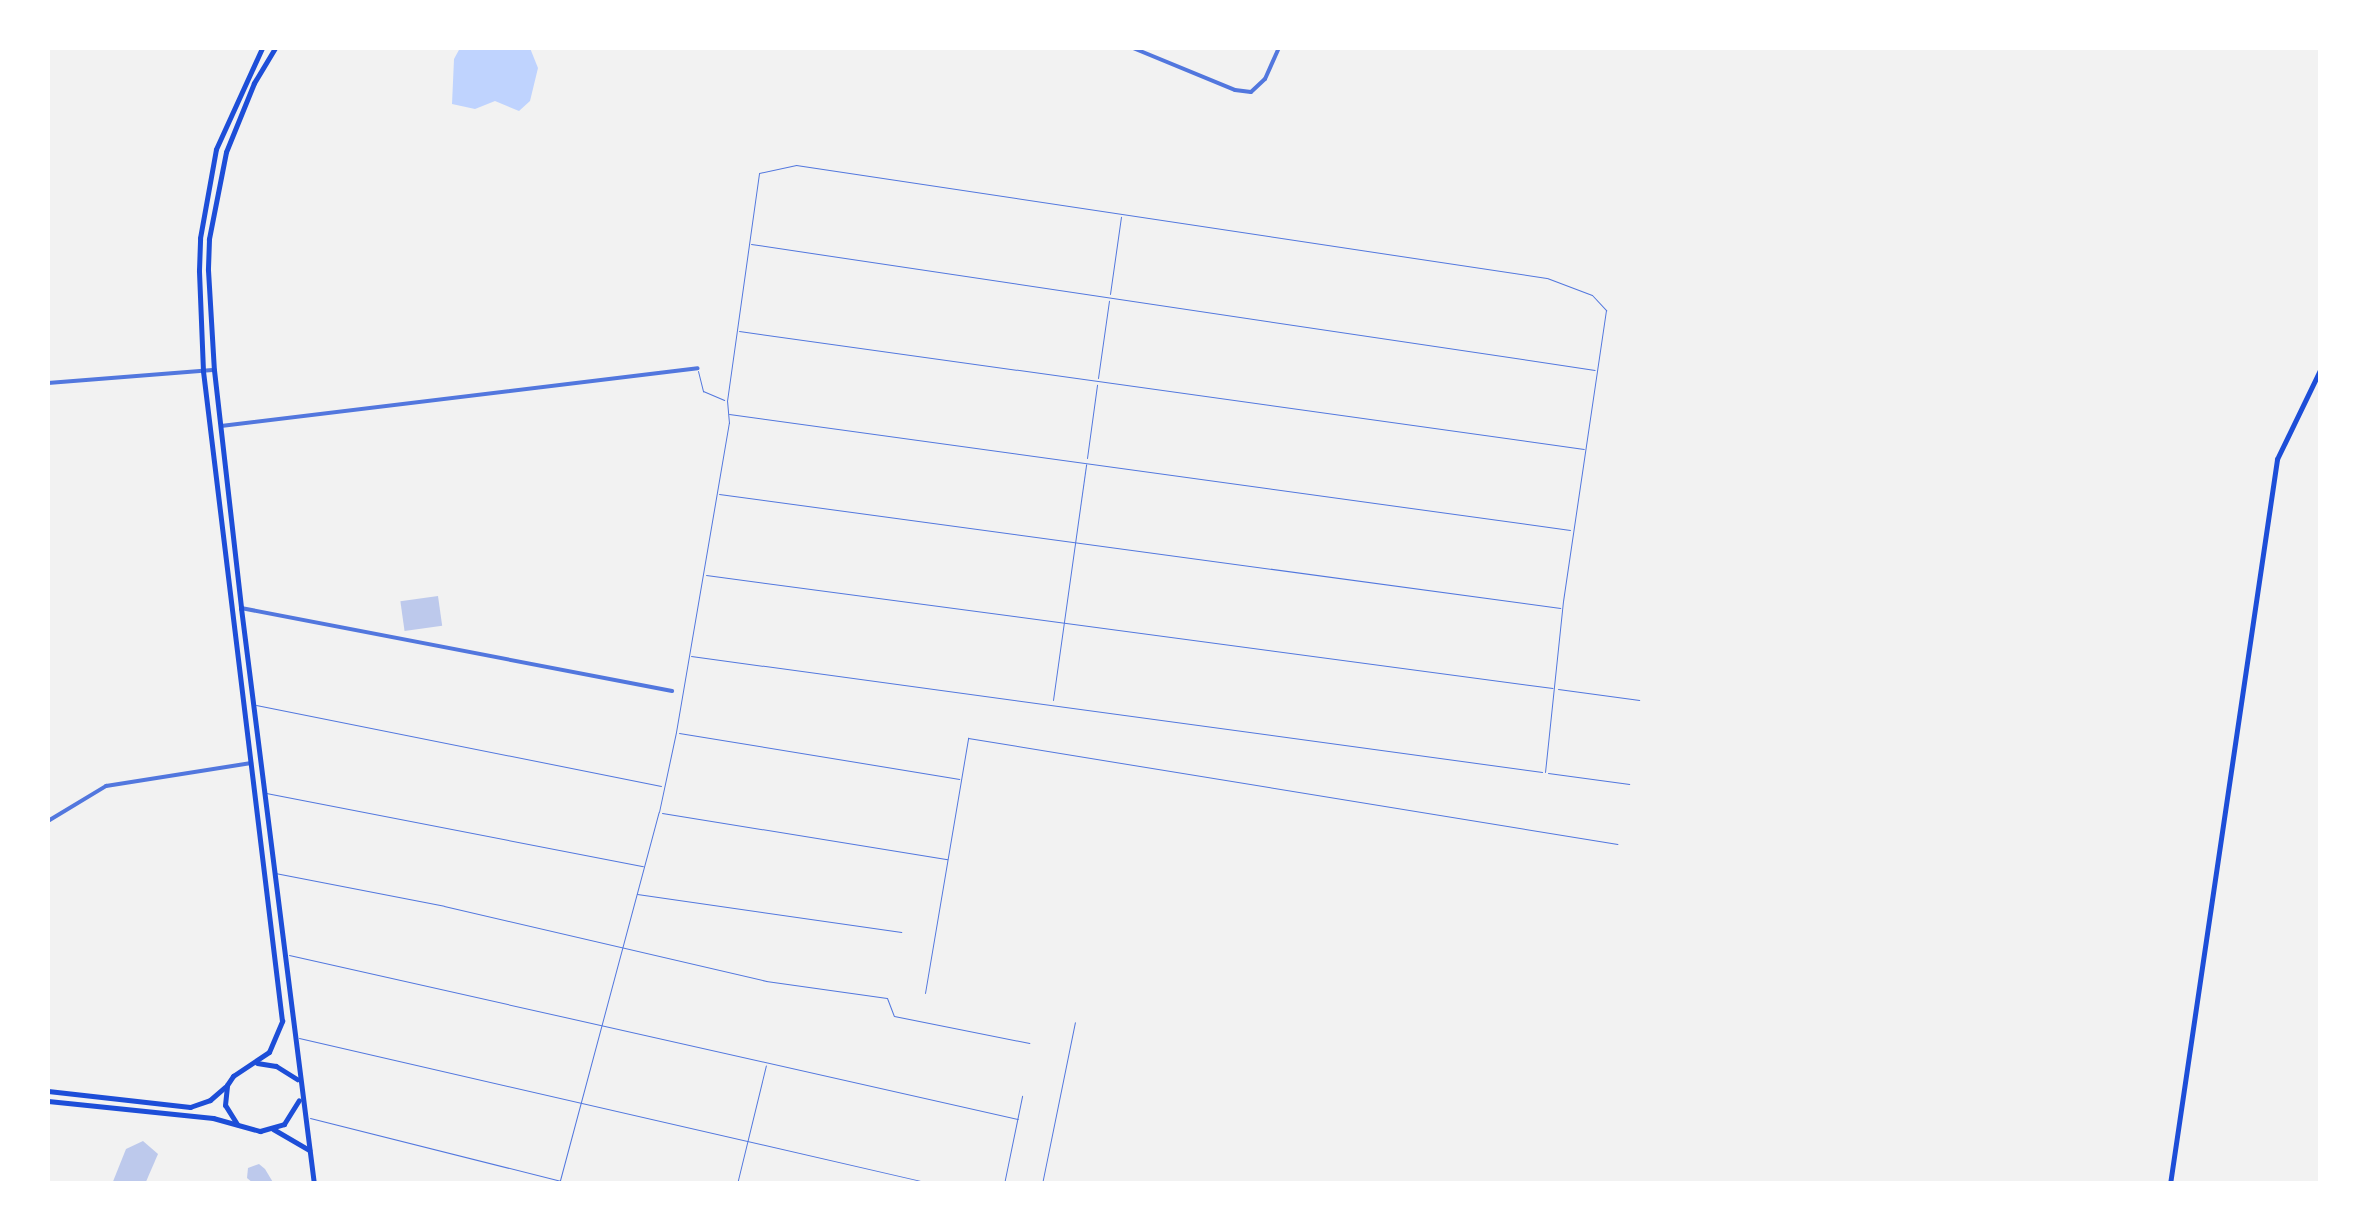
<!DOCTYPE html>
<style>
body{margin:0}
#map{position:relative;width:2368px;height:1231px;overflow:hidden;background:#f2f2f2;font-family:Merriweather,serif}
div>[style]{position:absolute}
.water>*{inset:0;background:#bfd3fe}
.building>*{inset:0;background:#bdc9ec;transform-origin:0 0}
.service>*{height:1px;margin:-0.5px;padding:0 0.5px;transform-origin:0.5px;border-radius:0.5px;background:#5277de}
.minor>*{height:4px;margin:-2px;padding:0 2px;transform-origin:2px;border-radius:2px;background:#5277de}
.secondary>*{height:5px;margin:-2.5px;padding:0 2.5px;transform-origin:2.5px;border-radius:2.5px;background:#1d4ed8}
.primary>*{height:5px;margin:-2.5px;padding:0 2.5px;transform-origin:2.5px;border-radius:2.5px;background:#1d4ed8}
span{translate:-50% -50%;white-space:nowrap;text-align:center;line-height:1.15;-webkit-text-stroke:8px #fff;paint-order:stroke}
.frame{position:absolute;inset:0;border:50px solid #fff;pointer-events:none}
</style>
<div id="map">
<div class="water">
<i style="clip-path:polygon(460px 48px,530px 48px,538px 68px,530px 101px,519px 111px,495px 101px,475px 109px,452px 104px,454px 59px)"></i>
</div>
<div class="building">
<i style="left:438px;top:596px;width:30px;height:38px;rotate:82deg"></i>
<i style="clip-path:polygon(143px 1141px,158px 1154px,145px 1184px,112px 1184px,126px 1149px)"></i>
<i style="clip-path:polygon(259px 1164px,265px 1169px,274px 1184px,253px 1183px,247px 1178px,248px 1168px)"></i>
</div>
<div class="service">
<i style="left:751px;top:244px;width:853px;rotate:8.49deg"></i>
<i style="left:1110px;top:294px;width:78px;rotate:-81.9deg"></i>
<i style="left:739px;top:331px;width:853px;rotate:7.95deg"></i>
<i style="left:698px;top:371px;width:21px;rotate:76deg"></i>
<i style="left:703px;top:391px;width:23px;rotate:23deg"></i>
<i style="left:1098px;top:378px;width:78px;rotate:-81.9deg"></i>
<i style="left:729px;top:414px;width:849px;rotate:7.85deg"></i>
<i style="left:1087px;top:458px;width:74px;rotate:-82.2deg"></i>
<i style="left:719px;top:494px;width:849px;rotate:7.72deg"></i>
<i style="left:706px;top:575px;width:854px;rotate:7.61deg"></i>
<i style="left:691px;top:656px;width:859px;rotate:7.76deg"></i>
<i style="left:1558px;top:689px;width:82px;rotate:7.7deg"></i>
<i style="left:1053px;top:700px;width:238px;rotate:-82deg"></i>
<i style="left:256px;top:705px;width:413px;rotate:11.3deg"></i>
<i style="left:679px;top:733px;width:284px;rotate:9.3deg"></i>
<i style="left:1548px;top:773px;width:82px;rotate:7.7deg"></i>
<i style="left:266px;top:793px;width:384px;rotate:11deg"></i>
<i style="left:662px;top:813px;width:289px;rotate:9.2deg"></i>
<i style="left:275px;top:873px;width:172px;rotate:11deg"></i>
<i style="left:444px;top:906px;width:331px;rotate:13.1deg"></i>
<i style="left:766px;top:981px;width:122px;rotate:8deg"></i>
<i style="left:887px;top:998px;width:19px;rotate:69deg"></i>
<i style="left:894px;top:1016px;width:138px;rotate:11.3deg"></i>
<i style="left:637px;top:894px;width:267px;rotate:8.2deg"></i>
<i style="left:289px;top:955px;width:747px;rotate:12.68deg"></i>
<i style="left:925px;top:993px;width:259px;rotate:-80.4deg"></i>
<i style="left:968px;top:738px;width:658px;rotate:9.28deg"></i>
<i style="left:299px;top:1038px;width:652px;rotate:12.95deg"></i>
<i style="left:310px;top:1118px;width:271px;rotate:14.1deg"></i>
<i style="left:559px;top:1184px;width:385px;rotate:-75deg"></i>
<i style="left:659px;top:812px;width:82px;rotate:-78deg"></i>
<i style="left:676px;top:732px;width:314px;rotate:-80.3deg"></i>
<i style="left:729px;top:423px;width:22px;rotate:-95deg"></i>
<i style="left:727px;top:401px;width:230px;rotate:-82deg"></i>
<i style="left:759px;top:173px;width:38px;rotate:-12deg"></i>
<i style="left:796px;top:165px;width:759px;rotate:8.56deg"></i>
<i style="left:1547px;top:278px;width:48px;rotate:20.7deg"></i>
<i style="left:1592px;top:295px;width:21px;rotate:47deg"></i>
<i style="left:1606px;top:310px;width:294px;rotate:98.4deg"></i>
<i style="left:1563px;top:601px;width:172px;rotate:96deg"></i>
<i style="left:737px;top:1184px;width:122px;rotate:-76.3deg"></i>
<i style="left:1004px;top:1184px;width:90px;rotate:-78.4deg"></i>
<i style="left:1042px;top:1184px;width:165px;rotate:-78.5deg"></i>
</div>
<div class="minor">
<i style="left:1133px;top:48px;width:110px;rotate:22.4deg"></i>
<i style="left:1235px;top:90px;width:16px;rotate:7deg"></i>
<i style="left:1251px;top:92px;width:19px;rotate:-43deg"></i>
<i style="left:1265px;top:79px;width:34px;rotate:-66deg"></i>
<i style="left:48px;top:383px;width:165px;rotate:-4.5deg"></i>
<i style="left:221px;top:426px;width:480px;rotate:-6.9deg"></i>
<i style="left:241px;top:608px;width:439px;rotate:10.9deg"></i>
<i style="left:48px;top:821px;width:68px;rotate:-31.1deg"></i>
<i style="left:106px;top:786px;width:147px;rotate:-9deg"></i>
</div>
<div class="secondary">
<i style="left:2170px;top:1184px;width:733px;rotate:-81.6deg"></i>
<i style="left:2277px;top:459px;width:99px;rotate:-64.2deg"></i>
</div>
<div class="primary">
<i style="left:275px;top:48px;width:41px;rotate:121deg"></i>
<i style="left:254px;top:83px;width:74px;rotate:112.1deg"></i>
<i style="left:226px;top:152px;width:89px;rotate:101.1deg"></i>
<i style="left:209px;top:239px;width:31px;rotate:92deg"></i>
<i style="left:208px;top:270px;width:100px;rotate:86.6deg"></i>
<i style="left:214px;top:370px;width:240px;rotate:83.5deg"></i>
<i style="left:241px;top:608px;width:581px;rotate:82.78deg"></i>
<i style="left:257px;top:1063px;width:19px;rotate:9deg"></i>
<i style="left:276px;top:1066px;width:25px;rotate:32deg"></i>
<i style="left:48px;top:1091px;width:143px;rotate:6.4deg"></i>
<i style="left:190px;top:1107px;width:21px;rotate:-19deg"></i>
<i style="left:210px;top:1100px;width:20px;rotate:-41deg"></i>
<i style="left:48px;top:1101px;width:166px;rotate:5.9deg"></i>
<i style="left:213px;top:1118px;width:49px;rotate:15.5deg"></i>
<i style="left:260px;top:1131px;width:25px;rotate:-16deg"></i>
<i style="left:284px;top:1124px;width:28px;rotate:-58deg"></i>
<i style="left:237px;top:1124px;width:22px;rotate:-122deg"></i>
<i style="left:225px;top:1105px;width:20px;rotate:-84deg"></i>
<i style="left:227px;top:1085px;width:11px;rotate:-56deg"></i>
<i style="left:233px;top:1076px;width:43px;rotate:-33.7deg"></i>
<i style="left:269px;top:1052px;width:34px;rotate:-67deg"></i>
<i style="left:282px;top:1021px;width:655px;rotate:-96.93deg"></i>
<i style="left:203px;top:371px;width:101px;rotate:-92.3deg"></i>
<i style="left:199px;top:270px;width:32px;rotate:-88deg"></i>
<i style="left:200px;top:238px;width:90px;rotate:-79.8deg"></i>
<i style="left:216px;top:149px;width:111px;rotate:-65.5deg"></i>
<i style="left:273px;top:1129px;width:42px;rotate:30.3deg"></i>
</div>
<div class="frame"></div>
</div>
